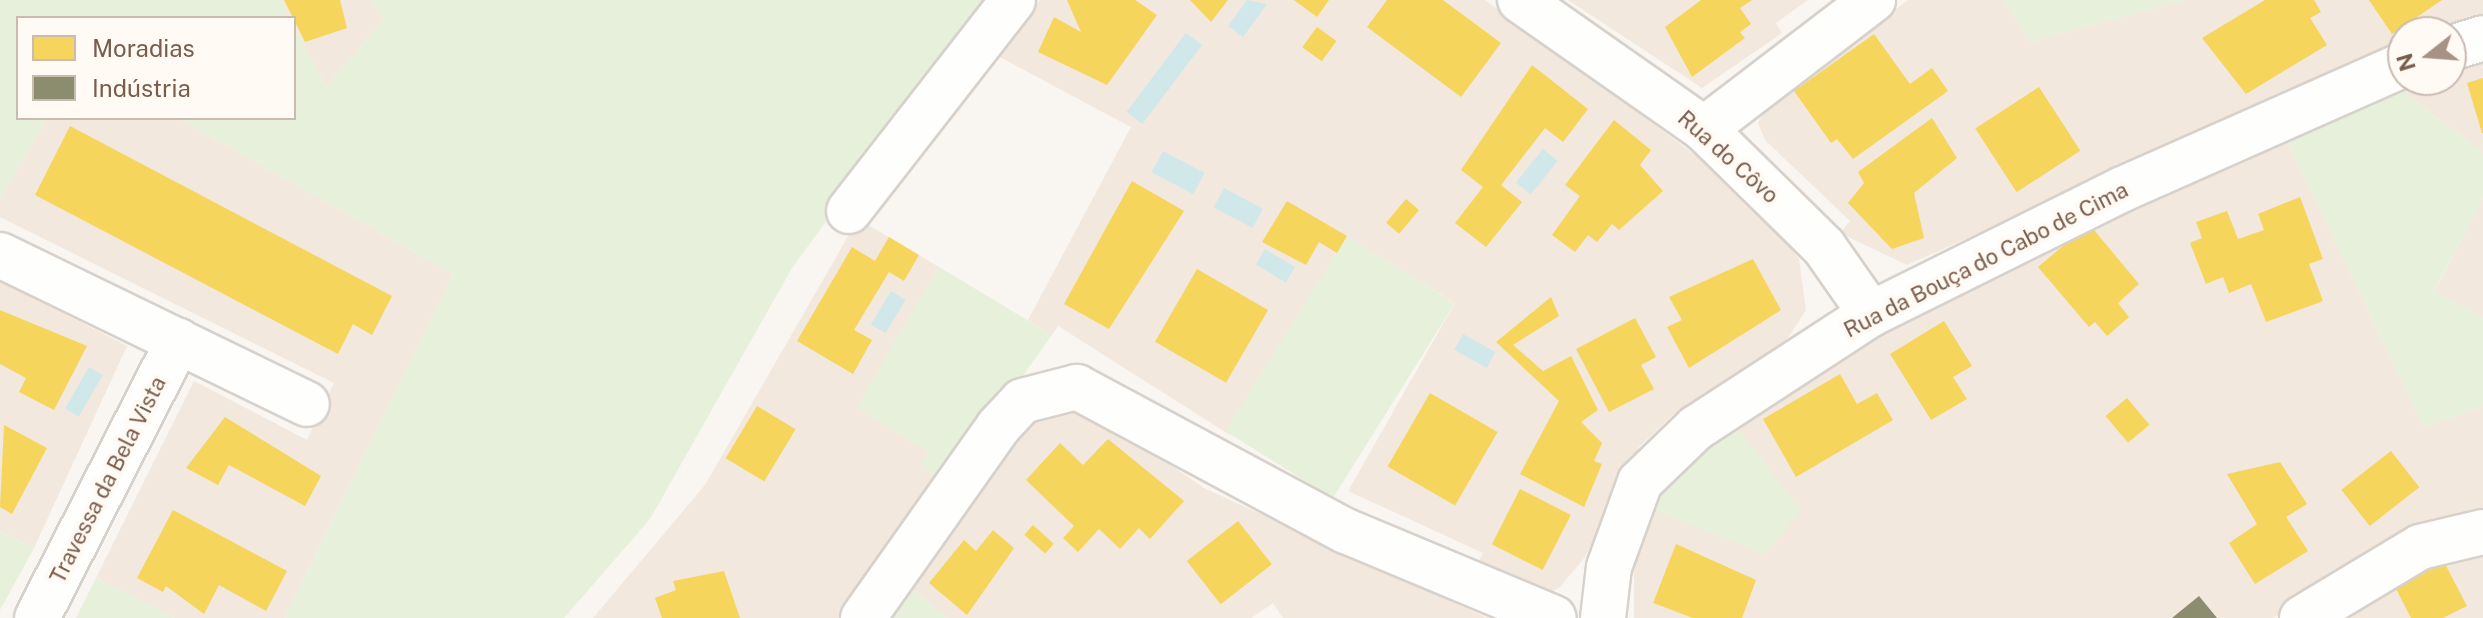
<!DOCTYPE html>
<meta charset="utf-8">
<style>
body{margin:0}
#map{position:relative;width:2483px;height:618px;overflow:hidden;background:#f9f5f0;font-family:"Public Sans",sans-serif}
div>[style]{position:absolute}
.residential>*{inset:0;background:#f2e8de}
.green>*{inset:0;background:#e7f0db;transform-origin:0 0}
.water>*{inset:0;background:#d0e8ea;transform-origin:0 0}
.homes>*{inset:0;background:#f6d55c;transform-origin:0 0}
.industry>*{inset:0;background:#8c8c6e}
.roads{filter:drop-shadow(2px 0 #d7d1cb) drop-shadow(-2px 0 #d7d1cb) drop-shadow(0 2px #d7d1cb) drop-shadow(0 -2px #d7d1cb)}
.minor>*{height:44px;margin:-22px;padding:0 22px;transform-origin:22px;border-radius:22px;background:#fefefd}
span{translate:-50% -50%;white-space:nowrap;text-align:center;line-height:1.15;-webkit-text-stroke:8px #fffaf3;paint-order:stroke}
.street-label{font-size:22px;color:#7a5c4d}
.legend{position:absolute;left:16px;top:16px;width:280px;height:104px;box-sizing:border-box;background:#fffaf3;border:2px solid #cabbb1;margin:0;padding:10px 14px;list-style:none;font-size:24px;color:#7a5c4d}
.legend li{display:flex;align-items:center;gap:16px;height:40px}
.legend b{width:40px;border:2px solid #cabbb1}
.north{position:absolute;left:2387px;top:16px;width:80px;height:80px;box-sizing:border-box;background:#fffaf3;border:2px solid #cabbb1;border-radius:50%;rotate:253deg;font-size:22px;font-weight:700;line-height:32px;text-align:center;color:#7a5c4d}
.north::after{content:'';display:block;margin:auto;width:28px;height:36px;background:#a69286;clip-path:polygon(50% 0,100% 100%,50% 72%,0 100%)}
</style>
<div id="map">
<div class="residential">
<i style="clip-path:polygon(281px 0,371px 0,383px 20px,326px 87px)"></i>
<i style="clip-path:polygon(1040px 0,1485px 0,1747px 193px,1799px 259px,1806px 310px,1785px 342px,1675px 413px,1639px 447px,1585px 557px,1560px 587px,1550px 593px,1474px 570px,1483px 553px,1348px 491px,1455px 303px,1346px 236px,1230px 435px,1058px 326px,1052px 335px,1028px 320px,1131px 127px,996px 55px)"></i>
<i style="clip-path:polygon(1568px 0,1808px 0,1776px 23px,1782px 33px,1702px 88px)"></i>
<i style="clip-path:polygon(1908px 0,2004px 0,2030px 42px,2184px 0,2483px 0,2483px 18px,2440px 32px,2403px 32px,2403px 44px,1907px 265px,1840px 233px,1850px 221px,1765px 140px,1758px 123px,1768px 104px)"></i>
<i style="clip-path:polygon(2483px 60px,2483px 153px,2408px 95px,2405px 85px,2451px 80px,2451px 70px)"></i>
<i style="clip-path:polygon(48px 118px,178px 118px,453px 274px,285px 618px,175px 618px,96px 578px,194px 381px,307px 440px,334px 383px,0 217px,0 198px)"></i>
<i style="clip-path:polygon(2283px 132px,2424px 427px,2483px 406px,2483px 516px,2273px 618px,1634px 618px,1634px 539px,1647px 507px,1736px 426px,1926px 302px)"></i>
<i style="clip-path:polygon(2483px 198px,2483px 317px,2434px 292px)"></i>
<i style="clip-path:polygon(858px 219px,939px 267px,857px 407px,928px 452px,941px 490px,841px 618px,593px 618px,705px 485px)"></i>
<i style="clip-path:polygon(0 281px,127px 346px,34px 548px,0 531px)"></i>
<i style="clip-path:polygon(1051px 405px,1093px 412px,1204px 488px,1487px 618px,1283px 618px,1273px 603px,1251px 618px,947px 618px,906px 584px,1007px 437px)"></i>
<i style="clip-path:polygon(2483px 547px,2483px 618px,2322px 618px,2377px 583px)"></i>
</div>
<div class="green">
<i style="clip-path:polygon(0 0,281px 0,290px 18px,18px 18px,18px 118px,48px 118px,0 198px)"></i>
<i style="clip-path:polygon(371px 0,988px 0,792px 268px,650px 519px,564px 618px,285px 618px,453px 274px,178px 118px,294px 118px,294px 25px,326px 87px,383px 20px)"></i>
<i style="clip-path:polygon(2004px 0,2184px 0,2030px 42px)"></i>
<i style="clip-path:polygon(2405px 85px,2408px 95px,2483px 153px,2483px 198px,2434px 291px,2483px 317px,2483px 406px,2424px 427px,2283px 132px)"></i>
<i style="left:1347px;top:236px;width:127px;height:230px;rotate:32deg"></i>
<i style="clip-path:polygon(939px 267px,1052px 335px,941px 490px,921px 461px,928px 452px,856px 407px)"></i>
<i style="clip-path:polygon(1736px 426px,1802px 511px,1764px 554px,1647px 507px,1677px 465px)"></i>
<i style="clip-path:polygon(0 531px,34px 548px,0 610px)"></i>
<i style="clip-path:polygon(96px 578px,175px 618px,76px 618px)"></i>
<i style="clip-path:polygon(906px 584px,947px 618px,879px 618px)"></i>
</div>
<div class="water">
<i style="clip-path:polygon(1247px 0,1267px 4px,1243px 37px,1228px 26px)"></i>
<i style="left:1186px;top:33px;width:20px;height:99px;rotate:37deg"></i>
<i style="left:1543px;top:149px;width:19px;height:43px;rotate:39deg"></i>
<i style="left:1163px;top:151px;width:47px;height:24px;rotate:28deg"></i>
<i style="left:1224px;top:188px;width:44px;height:22px;rotate:28deg"></i>
<i style="left:1265px;top:249px;width:35px;height:18px;rotate:31deg"></i>
<i style="left:891px;top:291px;width:17px;height:39px;rotate:31deg"></i>
<i style="left:1463px;top:334px;width:37px;height:18px;rotate:29deg"></i>
<i style="left:89px;top:367px;width:16px;height:48px;rotate:30deg"></i>
</div>
<div class="homes">
<i style="clip-path:polygon(284px 0,340px 0,347px 28px,305px 42px)"></i>
<i style="clip-path:polygon(1067px 0,1135px 0,1157px 15px,1107px 85px,1038px 52px,1054px 17px,1081px 32px)"></i>
<i style="clip-path:polygon(1190px 0,1228px 0,1211px 22px)"></i>
<i style="clip-path:polygon(1294px 0,1329px 0,1317px 17px)"></i>
<i style="clip-path:polygon(1387px 0,1443px 0,1501px 43px,1461px 97px,1367px 27px)"></i>
<i style="clip-path:polygon(1701px 0,1752px 0,1740px 8px,1751px 24px,1740px 32px,1745px 38px,1692px 77px,1665px 27px)"></i>
<i style="clip-path:polygon(2265px 0,2314px 0,2321px 12px,2310px 18px,2327px 45px,2246px 94px,2202px 38px)"></i>
<i style="clip-path:polygon(2369px 0,2442px 0,2392px 34px)"></i>
<i style="left:1317px;top:27px;width:24px;height:25px;rotate:36deg"></i>
<i style="clip-path:polygon(1874px 34px,1910px 84px,1932px 68px,1948px 91px,1853px 159px,1837px 139px,1831px 143px,1794px 91px)"></i>
<i style="clip-path:polygon(1532px 65px,1588px 109px,1563px 142px,1545px 128px,1501px 185px,1522px 202px,1486px 247px,1455px 223px,1483px 187px,1461px 170px)"></i>
<i style="clip-path:polygon(2483px 78px,2483px 133px,2482px 133px,2467px 83px)"></i>
<i style="left:2039px;top:87px;width:76px;height:76px;rotate:57deg"></i>
<i style="clip-path:polygon(1932px 118px,1957px 158px,1914px 193px,1924px 238px,1892px 249px,1848px 203px,1864px 183px,1858px 172px)"></i>
<i style="clip-path:polygon(1614px 120px,1651px 150px,1640px 165px,1663px 191px,1619px 230px,1612px 224px,1597px 242px,1588px 235px,1575px 252px,1552px 235px,1580px 196px,1565px 185px)"></i>
<i style="clip-path:polygon(70px 126px,392px 296px,372px 335px,353px 324px,338px 354px,35px 195px)"></i>
<i style="clip-path:polygon(1132px 181px,1184px 211px,1109px 329px,1064px 304px)"></i>
<i style="clip-path:polygon(2300px 197px,2323px 259px,2309px 264px,2323px 301px,2266px 322px,2251px 284px,2229px 293px,2223px 277px,2206px 284px,2190px 243px,2202px 238px,2196px 222px,2227px 211px,2238px 239px,2264px 230px,2258px 214px)"></i>
<i style="left:1406px;top:199px;width:17px;height:31px;rotate:40deg"></i>
<i style="clip-path:polygon(1287px 201px,1347px 236px,1337px 253px,1319px 242px,1306px 265px,1262px 242px)"></i>
<i style="clip-path:polygon(2089px 224px,2139px 284px,2118px 303px,2129px 317px,2107px 336px,2095px 322px,2089px 327px,2038px 267px)"></i>
<i style="clip-path:polygon(889px 237px,919px 255px,904px 281px,889px 272px,854px 330px,872px 340px,853px 374px,797px 341px,852px 247px,875px 261px)"></i>
<i style="clip-path:polygon(1753px 259px,1781px 310px,1689px 368px,1667px 327px,1682px 320px,1669px 297px)"></i>
<i style="left:1197px;top:269px;width:82px;height:84px;rotate:30deg"></i>
<i style="clip-path:polygon(1551px 297px,1559px 316px,1513px 345px,1543px 371px,1571px 356px,1598px 410px,1581px 422px,1602px 443px,1594px 461px,1602px 464px,1584px 507px,1520px 474px,1559px 401px,1496px 342px)"></i>
<i style="clip-path:polygon(0 310px,87px 346px,54px 410px,19px 392px,26px 378px,0 364px)"></i>
<i style="clip-path:polygon(1635px 318px,1656px 357px,1641px 365px,1654px 389px,1609px 412px,1576px 349px)"></i>
<i style="clip-path:polygon(1944px 321px,1972px 366px,1953px 377px,1967px 399px,1931px 420px,1890px 354px)"></i>
<i style="clip-path:polygon(1840px 374px,1857px 404px,1877px 393px,1893px 420px,1796px 477px,1763px 419px)"></i>
<i style="left:1430px;top:393px;width:78px;height:85px;rotate:30deg"></i>
<i style="left:2127px;top:398px;width:35px;height:28px;rotate:50deg"></i>
<i style="left:757px;top:406px;width:45px;height:61px;rotate:31deg"></i>
<i style="clip-path:polygon(225px 417px,321px 476px,305px 506px,229px 465px,218px 485px,186px 468px)"></i>
<i style="clip-path:polygon(4px 425px,47px 448px,12px 514px,0 507px)"></i>
<i style="clip-path:polygon(1108px 439px,1184px 501px,1150px 539px,1139px 528px,1120px 549px,1099px 529px,1078px 552px,1063px 538px,1074px 526px,1026px 480px,1060px 443px,1083px 465px)"></i>
<i style="left:2391px;top:451px;width:46px;height:63px;rotate:52deg"></i>
<i style="clip-path:polygon(2280px 462px,2307px 504px,2286px 517px,2308px 551px,2255px 584px,2229px 543px,2257px 524px,2227px 474px)"></i>
<i style="left:1520px;top:489px;width:57px;height:62px;rotate:27deg"></i>
<i style="clip-path:polygon(173px 510px,287px 571px,266px 611px,219px 585px,204px 614px,166px 586px,163px 592px,137px 578px)"></i>
<i style="left:1238px;top:521px;width:55px;height:65px;rotate:52deg"></i>
<i style="left:1033px;top:525px;width:28px;height:13px;rotate:42deg"></i>
<i style="clip-path:polygon(993px 530px,1014px 548px,967px 615px,929px 583px,964px 540px,976px 551px)"></i>
<i style="clip-path:polygon(1676px 544px,1756px 580px,1742px 618px,1693px 618px,1653px 603px)"></i>
<i style="clip-path:polygon(2444px 562px,2467px 606px,2443px 618px,2411px 618px,2395px 587px)"></i>
<i style="clip-path:polygon(724px 571px,740px 618px,662px 618px,655px 598px,676px 590px,673px 581px)"></i>
</div>
<div class="industry">
<i style="clip-path:polygon(2199px 596px,2217px 618px,2172px 618px)"></i>
</div>
<div class="roads">
<div class="minor">
<i style="left:1520px;top:0;width:225px;rotate:35deg"></i>
<i style="left:1704px;top:129px;width:168px;rotate:44.5deg"></i>
<i style="left:1824px;top:247px;width:82px;rotate:55deg"></i>
<i style="left:2451px;top:48px;width:34px;rotate:-17deg"></i>
<i style="left:1704px;top:129px;width:213px;rotate:-37.4deg"></i>
<i style="left:849px;top:211px;width:267px;rotate:-52.1deg"></i>
<i style="left:0;top:255px;width:341px;rotate:25.9deg"></i>
<i style="left:37px;top:618px;width:311px;rotate:-63deg"></i>
<i style="left:863px;top:618px;width:234px;rotate:-54.7deg"></i>
<i style="left:998px;top:427px;width:35px;rotate:-47deg"></i>
<i style="left:1022px;top:401px;width:57px;rotate:-14.3deg"></i>
<i style="left:1077px;top:387px;width:305px;rotate:28.2deg"></i>
<i style="left:1346px;top:531px;width:225px;rotate:22.7deg"></i>
<i style="left:1603px;top:618px;width:51px;rotate:-83.3deg"></i>
<i style="left:1609px;top:567px;width:90px;rotate:-70deg"></i>
<i style="left:1640px;top:482px;width:78px;rotate:-44deg"></i>
<i style="left:1696px;top:428px;width:209px;rotate:-33.1deg"></i>
<i style="left:1871px;top:314px;width:281px;rotate:-26.4deg"></i>
<i style="left:2123px;top:189px;width:306px;rotate:-23.9deg"></i>
<i style="left:2302px;top:618px;width:138px;rotate:-31deg"></i>
<i style="left:2420px;top:547px;width:65px;rotate:-13.4deg"></i>
</div>
</div>
<div class="street-label">
<span style="left:1728px;top:157px;rotate:42deg">Rua do Côvo</span>
<span style="left:1986px;top:260px;rotate:-27deg">Rua da Bouça do Cabo de Cima</span>
<span style="left:108px;top:480px;rotate:-63deg">Travessa da Bela Vista</span>
</div>
<ul class="legend">
<li><b style="height:22px;background:#f6d55c"></b>Moradias</li>
<li><b style="height:22px;background:#8c8c6e"></b>Indústria</li>
</ul>
<div class="north">N</div>
</div>
